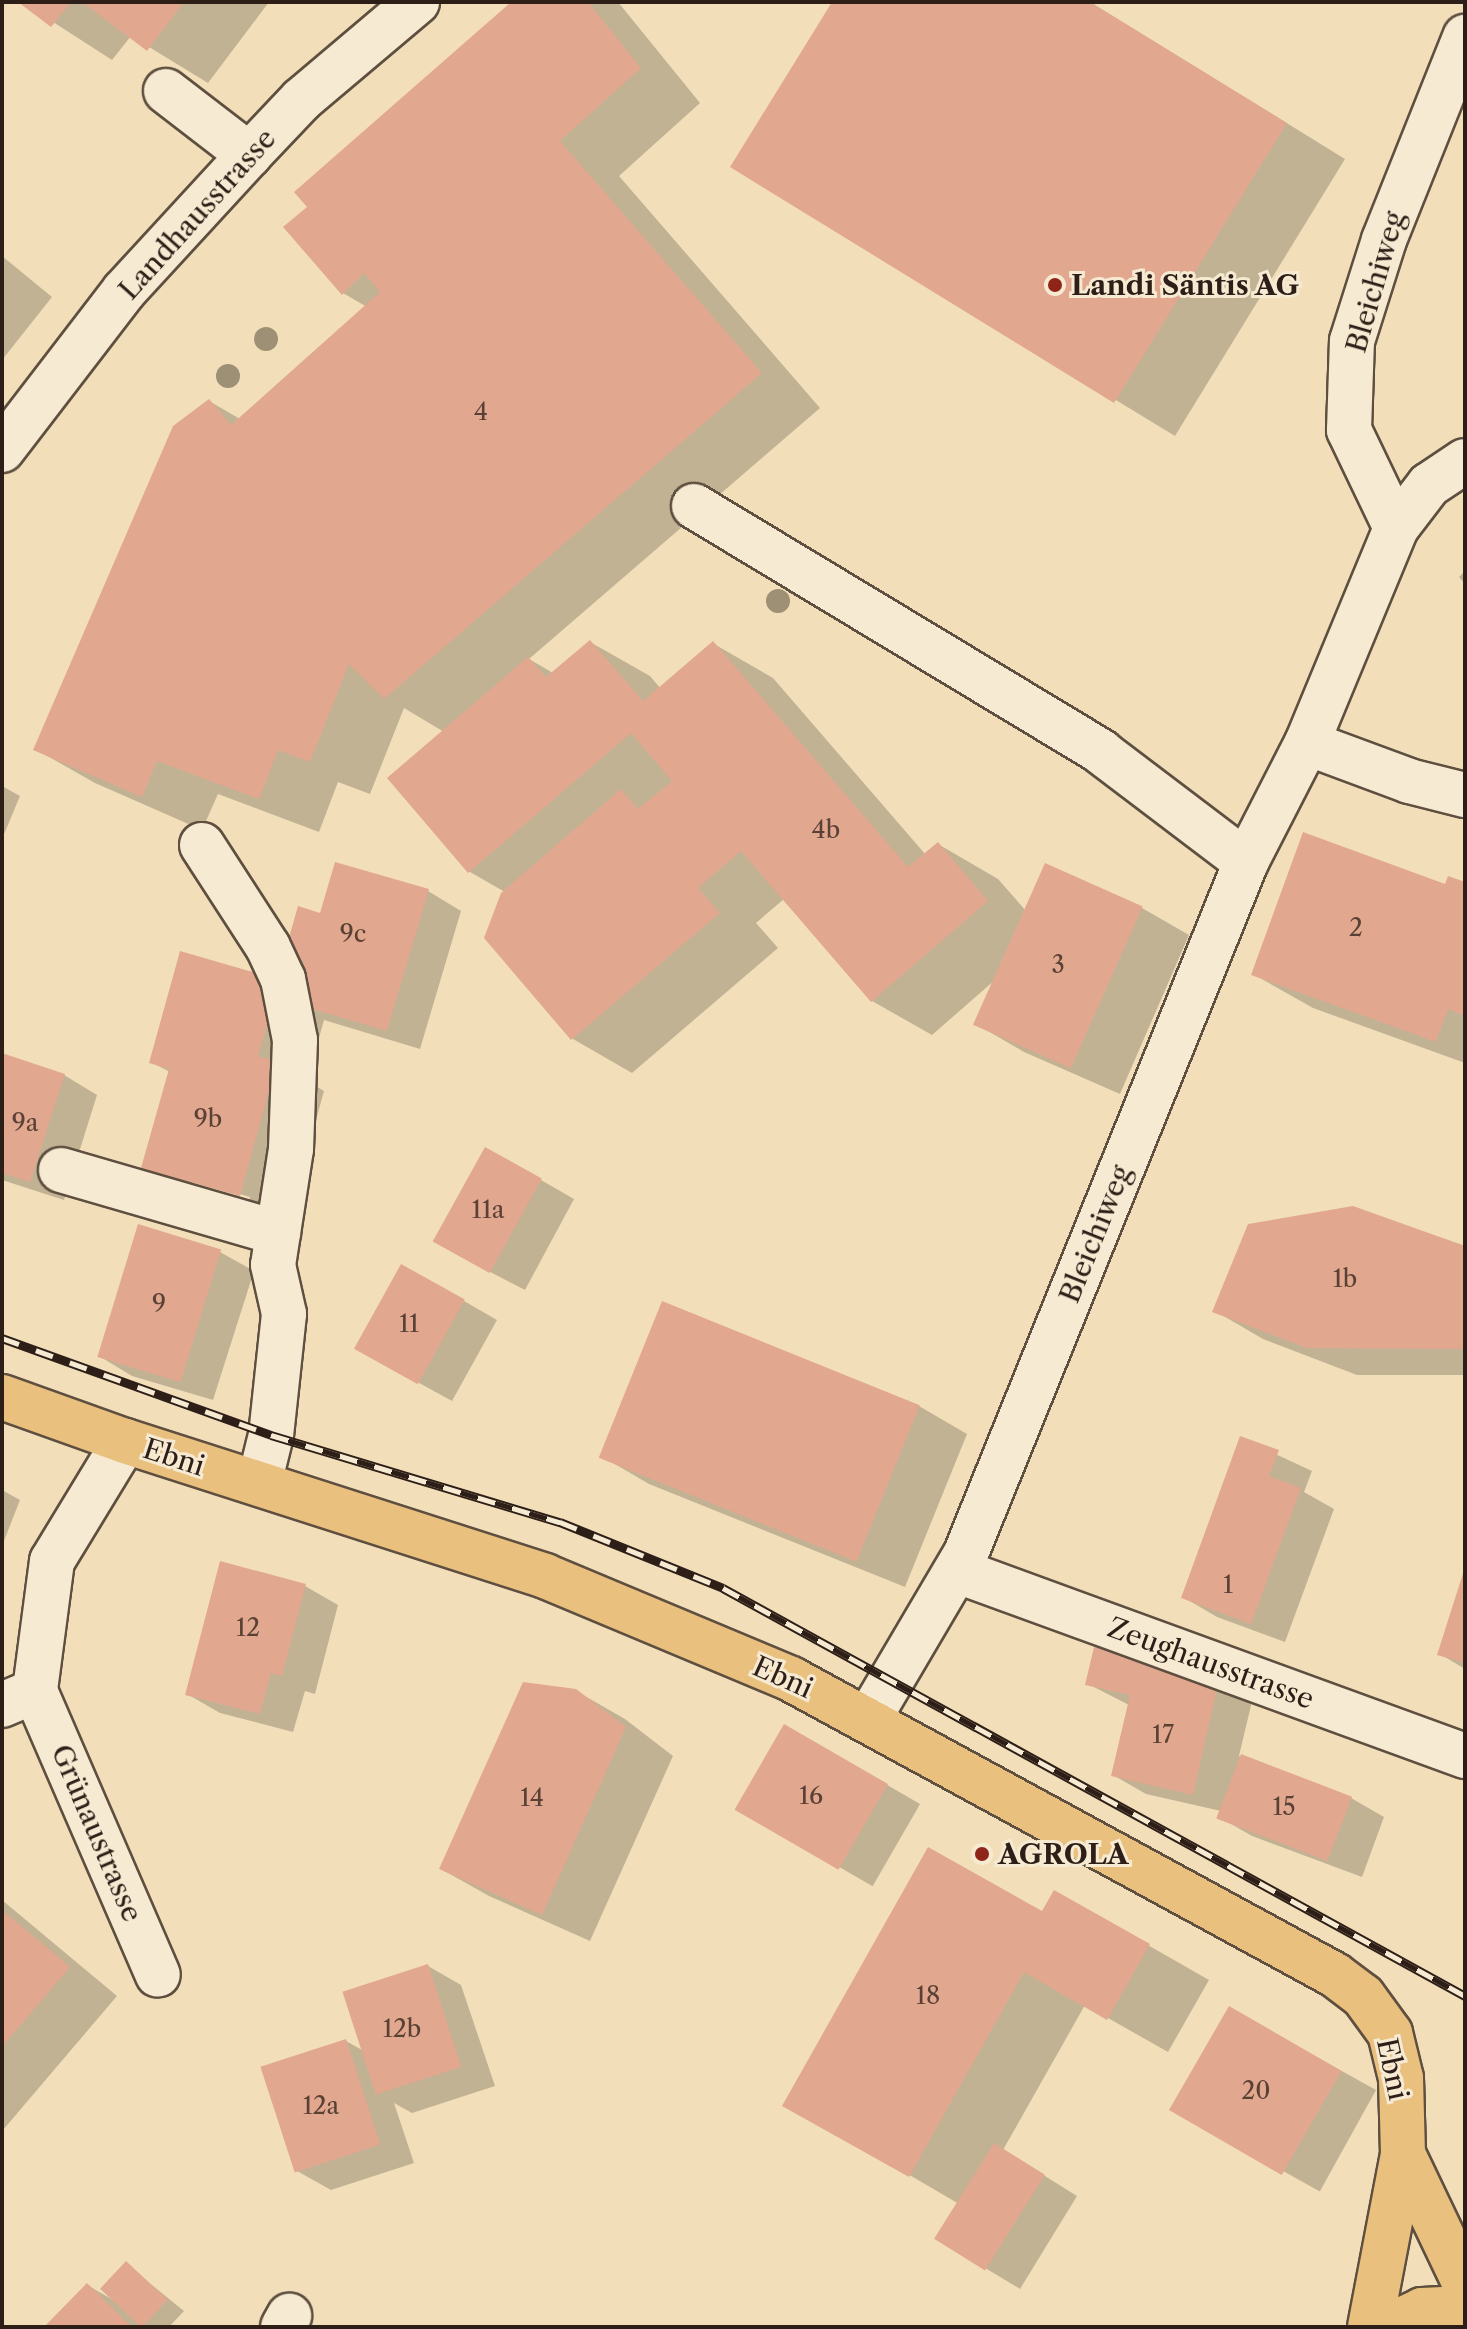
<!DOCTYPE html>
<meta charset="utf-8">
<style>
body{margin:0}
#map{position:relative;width:1467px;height:2329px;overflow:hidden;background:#f2dfba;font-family:"Libre Caslon Text",serif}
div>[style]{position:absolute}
.shadow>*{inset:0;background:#0003;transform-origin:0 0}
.building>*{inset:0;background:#e2a78f;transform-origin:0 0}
.roads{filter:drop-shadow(2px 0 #5e4f40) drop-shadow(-2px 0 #5e4f40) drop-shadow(0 2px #5e4f40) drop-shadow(0 -2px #5e4f40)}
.minor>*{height:44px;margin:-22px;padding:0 22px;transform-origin:22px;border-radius:22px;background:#f7ead2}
.major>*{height:44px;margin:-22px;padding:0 22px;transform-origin:22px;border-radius:22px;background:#e9c07d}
.rail>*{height:9px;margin-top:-4.5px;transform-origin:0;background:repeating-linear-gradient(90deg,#f7ead2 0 18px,#2d1f17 0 36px);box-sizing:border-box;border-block:2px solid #2d1f17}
.trees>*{width:24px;height:24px;margin:-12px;border-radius:50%;background:#9e9074}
.dots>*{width:22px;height:22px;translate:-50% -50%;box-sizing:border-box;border:4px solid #f7ead2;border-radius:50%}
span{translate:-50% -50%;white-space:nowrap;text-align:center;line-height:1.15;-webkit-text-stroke:6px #f7ead2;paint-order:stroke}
.number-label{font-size:24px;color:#5a4135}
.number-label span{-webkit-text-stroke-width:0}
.street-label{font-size:28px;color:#2d1f17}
.poi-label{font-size:28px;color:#2d1f17;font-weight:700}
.left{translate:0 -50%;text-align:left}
.frame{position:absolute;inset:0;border:4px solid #2d1f17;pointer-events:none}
</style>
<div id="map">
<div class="shadow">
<i style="clip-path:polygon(22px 2px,269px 2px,208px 83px,131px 36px,112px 60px)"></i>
<i style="clip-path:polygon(515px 2px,618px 2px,700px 103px,619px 176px,820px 408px,529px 659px,553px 673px,590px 642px,650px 676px,661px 689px,714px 644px,773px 678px,926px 855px,938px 844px,998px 879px,1026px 911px,1142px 908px,1189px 935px,1120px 1094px,1024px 1052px,976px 1024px,995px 980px,932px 1035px,872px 1001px,784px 899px,756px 923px,778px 948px,632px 1073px,573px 1039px,505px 892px,470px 872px,390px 778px,444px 732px,404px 708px,370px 794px,338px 782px,319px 832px,218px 794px,202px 830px,95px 783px,35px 749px,209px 401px,240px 419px,367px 307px,343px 293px,309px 207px)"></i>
<i style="clip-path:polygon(834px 2px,1090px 2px,1345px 159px,1175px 436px,733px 167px)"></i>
<i style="clip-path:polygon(2px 256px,52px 297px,2px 360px)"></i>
<i style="clip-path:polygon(1465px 571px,1465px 584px,1459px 577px)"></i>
<i style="clip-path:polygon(2px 786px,20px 796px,2px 839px)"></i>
<i style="clip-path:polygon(1465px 884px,1465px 1063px,1313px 1008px,1253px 974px,1446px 886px)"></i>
<i style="clip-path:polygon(evenodd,428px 891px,461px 911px,420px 1049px,324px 1020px,307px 1081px,324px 1091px,288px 1222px,191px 1195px,143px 1167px,170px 1072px,151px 1062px,297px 992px,305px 965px,286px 954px,321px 915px,428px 891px,192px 1180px,250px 1197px,249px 1200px,192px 1185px,192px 1180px)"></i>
<i style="clip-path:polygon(2px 1056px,64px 1075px,97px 1095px,64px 1200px,2px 1180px)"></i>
<i style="clip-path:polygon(541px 1180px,574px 1199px,525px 1290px,469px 1261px)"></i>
<i style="clip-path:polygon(1353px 1208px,1465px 1246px,1465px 1375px,1357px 1375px,1263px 1339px,1215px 1311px)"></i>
<i style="clip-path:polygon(220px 1252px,254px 1271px,213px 1400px,132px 1376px,99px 1356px)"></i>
<i style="clip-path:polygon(464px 1301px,497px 1320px,452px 1401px,390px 1367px)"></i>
<i style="clip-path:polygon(664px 1303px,919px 1406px,967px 1434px,905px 1587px,649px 1484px,601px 1456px)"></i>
<i style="clip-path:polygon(1241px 1438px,1312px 1471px,1304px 1492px,1334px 1509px,1285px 1642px,1217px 1617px,1183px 1597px)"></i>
<i style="clip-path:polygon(2px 1490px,20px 1500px,2px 1546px)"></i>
<i style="clip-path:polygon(1465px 1571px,1465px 1669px,1440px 1654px)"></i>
<i style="clip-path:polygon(305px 1586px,338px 1605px,315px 1694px,305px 1691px,293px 1732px,220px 1713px,187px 1694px)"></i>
<i style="clip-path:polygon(1095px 1650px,1253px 1697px,1239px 1756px,1351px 1798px,1384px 1817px,1362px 1877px,1252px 1836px,1219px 1817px,1221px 1811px,1146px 1794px,1113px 1775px,1129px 1705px,1088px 1684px)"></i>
<i style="clip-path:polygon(576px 1691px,625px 1719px,673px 1756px,590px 1941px,489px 1896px,441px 1869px)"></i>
<i style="left:785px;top:1726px;width:156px;height:95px;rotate:30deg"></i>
<i style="clip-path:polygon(1055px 1892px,1209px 1980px,1168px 2052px,1085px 2005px,1003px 2150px,1077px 2196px,1020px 2289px,937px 2239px,959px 2204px,901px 2170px)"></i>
<i style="clip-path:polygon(2px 1900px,117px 1996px,3px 2130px,2px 2129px)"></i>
<i style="clip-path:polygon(428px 1966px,461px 1985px,495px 2086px,412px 2113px,394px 2103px,414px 2163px,331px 2190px,297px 2171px,346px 2041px,364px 2051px)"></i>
<i style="left:1230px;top:2009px;width:167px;height:116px;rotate:29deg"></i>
<i style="clip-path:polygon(126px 2264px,184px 2311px,169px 2327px,47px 2327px,87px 2285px,115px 2301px)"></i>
</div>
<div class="building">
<i style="clip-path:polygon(18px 2px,71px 2px,51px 27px)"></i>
<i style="clip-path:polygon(82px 2px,184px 2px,147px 51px)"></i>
<i style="clip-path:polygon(511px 2px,588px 2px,641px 68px,560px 141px,762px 373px,384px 699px,349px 664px,310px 762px,278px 750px,259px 799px,157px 761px,142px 797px,33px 750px,173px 426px,209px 399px,231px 425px,380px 292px,364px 273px,342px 295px,283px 227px,307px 207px,294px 192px)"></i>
<i style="clip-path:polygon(832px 2px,1090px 2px,1287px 123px,1114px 403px,730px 167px)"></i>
<i style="clip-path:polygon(590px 640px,643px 701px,713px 641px,908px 867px,938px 842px,988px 901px,871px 1002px,741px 851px,698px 888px,720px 913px,571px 1040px,484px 938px,501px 893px,621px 789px,638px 809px,672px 781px,631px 733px,468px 873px,387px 778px,528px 657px,546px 677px)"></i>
<i style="clip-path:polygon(1303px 832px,1445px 884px,1448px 876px,1465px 882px,1465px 1016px,1448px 1009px,1436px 1042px,1251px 975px)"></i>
<i style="clip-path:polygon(335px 862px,429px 889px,387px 1031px,292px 1003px,304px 961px,284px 955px,298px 906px,320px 913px)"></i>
<i style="left:1045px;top:863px;width:107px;height:177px;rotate:24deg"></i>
<i style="clip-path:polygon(180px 951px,280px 980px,258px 1056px,277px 1062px,240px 1196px,141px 1168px,169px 1069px,149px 1063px)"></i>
<i style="clip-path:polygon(2px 1053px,65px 1074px,30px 1182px,2px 1173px)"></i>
<i style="left:485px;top:1147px;width:65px;height:108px;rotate:29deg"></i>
<i style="clip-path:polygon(1353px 1206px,1465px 1246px,1465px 1349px,1307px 1348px,1212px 1312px,1248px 1224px)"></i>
<i style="left:138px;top:1224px;width:87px;height:139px;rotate:17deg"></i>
<i style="left:401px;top:1264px;width:73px;height:97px;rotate:29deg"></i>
<i style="left:662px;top:1301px;width:278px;height:169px;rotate:22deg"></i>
<i style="clip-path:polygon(1240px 1436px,1279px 1450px,1269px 1476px,1301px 1488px,1251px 1624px,1181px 1598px)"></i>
<i style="clip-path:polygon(220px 1561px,306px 1584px,282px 1676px,271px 1673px,260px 1714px,185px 1695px)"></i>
<i style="clip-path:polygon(1465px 1567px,1465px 1663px,1437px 1655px)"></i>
<i style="clip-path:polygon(1094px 1647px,1220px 1676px,1193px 1795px,1111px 1776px,1130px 1695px,1085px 1685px)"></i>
<i style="clip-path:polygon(523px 1682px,576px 1689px,626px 1727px,542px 1915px,439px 1869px)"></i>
<i style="left:784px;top:1724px;width:120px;height:99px;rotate:30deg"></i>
<i style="left:1241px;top:1754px;width:119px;height:69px;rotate:21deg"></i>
<i style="clip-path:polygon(928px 1847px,1042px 1911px,1054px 1890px,1150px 1944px,1107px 2020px,1024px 1972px,909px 2177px,782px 2106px)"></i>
<i style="clip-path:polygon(2px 1910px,70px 1967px,2px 2047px)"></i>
<i style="left:428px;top:1964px;width:108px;height:90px;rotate:72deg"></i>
<i style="left:1229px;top:2006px;width:130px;height:120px;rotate:30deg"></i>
<i style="left:346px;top:2039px;width:111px;height:90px;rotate:72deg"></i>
<i style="left:994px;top:2143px;width:60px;height:113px;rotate:32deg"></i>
<i style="left:126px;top:2261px;width:57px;height:38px;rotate:43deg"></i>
<i style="clip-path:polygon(87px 2283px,132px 2327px,44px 2327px)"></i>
</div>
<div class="roads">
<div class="minor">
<i style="left:166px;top:91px;width:105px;rotate:37.6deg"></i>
<i style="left:2px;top:450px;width:200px;rotate:-52.5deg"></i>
<i style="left:124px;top:291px;width:185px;rotate:-47.4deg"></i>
<i style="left:249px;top:155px;width:76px;rotate:-46.6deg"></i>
<i style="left:301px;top:100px;width:152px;rotate:-40.2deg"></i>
<i style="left:694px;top:506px;width:476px;rotate:31.1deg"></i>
<i style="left:1101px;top:752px;width:182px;rotate:37.2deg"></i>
<i style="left:1396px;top:528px;width:109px;rotate:-115.6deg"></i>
<i style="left:1349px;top:430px;width:89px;rotate:-88.1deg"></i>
<i style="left:1352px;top:341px;width:106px;rotate:-72.4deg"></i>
<i style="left:1384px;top:240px;width:219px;rotate:-68.2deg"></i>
<i style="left:1307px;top:743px;width:109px;rotate:20.4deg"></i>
<i style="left:1409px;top:781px;width:58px;rotate:14deg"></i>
<i style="left:202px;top:845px;width:121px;rotate:57.1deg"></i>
<i style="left:268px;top:947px;width:35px;rotate:65deg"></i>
<i style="left:283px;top:979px;width:62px;rotate:78.9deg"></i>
<i style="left:295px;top:1040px;width:109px;rotate:92.1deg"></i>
<i style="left:291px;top:1149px;width:117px;rotate:98.8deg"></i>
<i style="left:273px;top:1265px;width:50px;rotate:77.3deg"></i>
<i style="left:284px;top:1314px;width:122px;rotate:96.1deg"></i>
<i style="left:271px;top:1435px;width:50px;rotate:103.8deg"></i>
<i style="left:61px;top:1170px;width:226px;rotate:16.2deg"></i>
<i style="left:125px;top:1441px;width:140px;rotate:121.3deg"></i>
<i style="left:52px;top:1561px;width:131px;rotate:97.5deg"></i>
<i style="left:35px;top:1691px;width:309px;rotate:66.6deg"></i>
<i style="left:958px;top:1571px;width:540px;rotate:20.05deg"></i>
<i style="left:2px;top:1705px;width:36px;rotate:-23deg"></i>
<i style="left:869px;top:1718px;width:191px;rotate:-59.5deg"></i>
<i style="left:966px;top:1553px;width:746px;rotate:-67.94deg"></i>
<i style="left:1246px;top:862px;width:134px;rotate:-62.9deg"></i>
<i style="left:1307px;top:743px;width:233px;rotate:-67.5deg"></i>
<i style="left:1396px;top:528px;width:54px;rotate:-52.5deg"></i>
<i style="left:1429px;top:485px;width:43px;rotate:-33.7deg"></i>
<i style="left:283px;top:2327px;width:13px;rotate:-61deg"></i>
</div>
<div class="major">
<i style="left:2px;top:1397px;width:131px;rotate:19.7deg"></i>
<i style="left:125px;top:1441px;width:441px;rotate:17.8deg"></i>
<i style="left:545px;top:1576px;width:267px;rotate:22.7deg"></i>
<i style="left:791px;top:1679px;width:619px;rotate:28.55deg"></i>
<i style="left:1335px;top:1975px;width:35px;rotate:37deg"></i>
<i style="left:1363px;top:1996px;width:46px;rotate:53.9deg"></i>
<i style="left:1390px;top:2033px;width:46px;rotate:76.3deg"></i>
<i style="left:1401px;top:2078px;width:76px;rotate:88.5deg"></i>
<i style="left:1403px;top:2154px;width:176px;rotate:100.8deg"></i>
<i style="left:1403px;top:2154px;width:144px;rotate:64.5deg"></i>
<i style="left:1386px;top:2327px;width:40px;rotate:-25deg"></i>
<i style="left:1422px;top:2310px;width:43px;rotate:-2.7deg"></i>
</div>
</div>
<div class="rail">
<i style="left:2px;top:1338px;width:286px;rotate:19.8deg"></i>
<i style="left:271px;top:1435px;width:302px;rotate:16.8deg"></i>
<i style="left:560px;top:1522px;width:176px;rotate:22deg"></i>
<i style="left:723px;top:1588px;width:847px;rotate:28.8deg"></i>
</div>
<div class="trees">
<i style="left:266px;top:339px"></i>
<i style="left:228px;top:376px"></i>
<i style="left:778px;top:601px"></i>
</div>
<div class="dots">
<i style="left:1055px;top:285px;background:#8f2418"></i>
<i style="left:982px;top:1854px;background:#8f2418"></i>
</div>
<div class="number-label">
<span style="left:481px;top:412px">4</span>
<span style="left:826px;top:830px">4b</span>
<span style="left:1356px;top:928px">2</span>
<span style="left:353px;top:934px">9c</span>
<span style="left:1058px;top:965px">3</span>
<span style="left:208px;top:1119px">9b</span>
<span style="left:25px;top:1123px">9a</span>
<span style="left:488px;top:1210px">11a</span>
<span style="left:1345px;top:1279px">1b</span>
<span style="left:159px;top:1304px">9</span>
<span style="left:409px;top:1324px">11</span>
<span style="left:1228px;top:1585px">1</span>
<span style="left:248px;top:1628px">12</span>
<span style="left:1163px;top:1735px">17</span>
<span style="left:811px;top:1796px">16</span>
<span style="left:532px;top:1798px">14</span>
<span style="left:1284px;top:1807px">15</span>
<span style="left:928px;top:1996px">18</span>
<span style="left:402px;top:2029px">12b</span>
<span style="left:1256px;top:2091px">20</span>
<span style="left:321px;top:2106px">12a</span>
</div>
<div class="street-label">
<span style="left:197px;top:214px;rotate:-48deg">Landhausstrasse</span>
<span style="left:1375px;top:282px;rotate:-74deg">Bleichiweg</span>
<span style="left:1095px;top:1234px;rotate:-68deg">Bleichiweg</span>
<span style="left:174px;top:1457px;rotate:18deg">Ebni</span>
<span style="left:1211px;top:1663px;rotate:20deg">Zeughausstrasse</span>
<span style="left:783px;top:1677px;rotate:24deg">Ebni</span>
<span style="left:97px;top:1833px;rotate:67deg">Grünaustrasse</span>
<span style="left:1393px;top:2069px;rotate:78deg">Ebni</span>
</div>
<div class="poi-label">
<span class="left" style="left:1071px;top:285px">Landi Säntis AG</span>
<span class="left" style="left:998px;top:1854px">AGROLA</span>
</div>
<div class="frame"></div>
</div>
